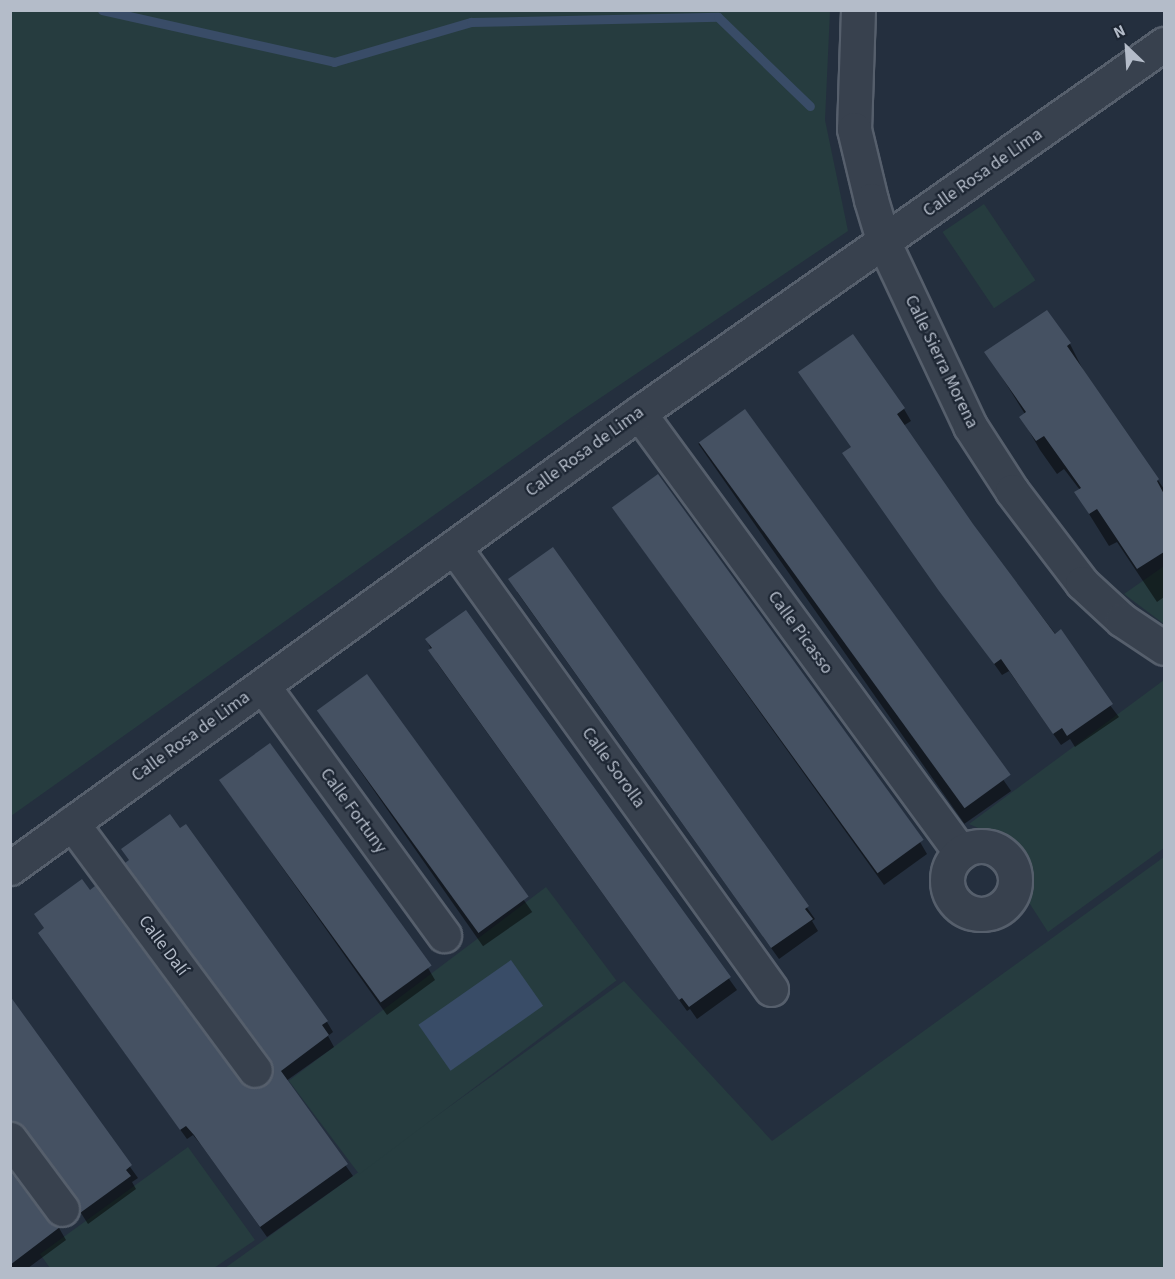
<!DOCTYPE html>
<meta charset="utf-8">
<style>
body{margin:0}
#map{position:relative;width:1175px;height:1279px;overflow:hidden;background:#242f3e;font-family:"Source Sans 3",sans-serif}
div>[style]{position:absolute}
.green>*{inset:0;background:#263c3f;transform-origin:0 0}
.water>*{inset:0;background:#394c67;transform-origin:0 0}
.shadow>*{inset:0;background:#0007;transform-origin:0 0}
.stream>*{height:9px;margin:-4.5px;padding:0 4.5px;transform-origin:4.5px;border-radius:4.5px;background:#394c67}
.building>*{inset:0;background:#455162;transform-origin:0 0}
.roads{filter:drop-shadow(2px 0 #565f6c) drop-shadow(-2px 0 #565f6c) drop-shadow(0 2px #565f6c) drop-shadow(0 -2px #565f6c)}
.minor>*{height:33px;margin:-16.5px;padding:0 16.5px;transform-origin:16.5px;border-radius:16.5px;background:#38414e}
.minor>.ring{margin:-16.5px;padding:0;box-sizing:content-box;background:none;border:33px solid #38414e;border-radius:50%}
span{translate:-50% -50%;white-space:nowrap;text-align:center;line-height:1.15;-webkit-text-stroke:4.5px #1d2633;paint-order:stroke}
.street-label{font-size:18px;color:#b4bcc9}
.frame{position:absolute;inset:0;border:12px solid #b4bcc9;pointer-events:none}
.north{position:absolute;left:1097px;top:18px;width:60px;height:60px;-webkit-text-stroke:4px #1d2633;paint-order:stroke;rotate:335deg;font-size:16px;font-weight:700;line-height:24px;text-align:center;color:#b4bcc9}
.north::after{content:'';display:block;margin:auto;width:21px;height:27px;background:#b4bcc9;clip-path:polygon(50% 0,100% 100%,50% 72%,0 100%)}
</style>
<div id="map">
<div class="green">
<i style="clip-path:polygon(11px 10px,830px 11px,825px 120px,848px 231px,572px 417px,11px 816px)"></i>
<i style="left:984px;top:204px;width:92px;height:50px;rotate:56deg"></i>
<i style="clip-path:polygon(1164px 566px,1164px 624px,1124px 594px)"></i>
<i style="clip-path:polygon(1164px 680px,1164px 848px,1048px 932px,1028px 901px,1025px 858px,999px 837px,969px 824px)"></i>
<i style="clip-path:polygon(1164px 857px,1164px 1268px,225px 1268px,624px 981px,772px 1141px)"></i>
<i style="left:546px;top:887px;width:117px;height:322px;rotate:53deg"></i>
<i style="clip-path:polygon(188px 1147px,255px 1240px,214px 1268px,50px 1268px,40px 1254px)"></i>
</div>
<div class="water">
<i style="left:511px;top:960px;width:56px;height:113px;rotate:55deg"></i>
</div>
<div class="shadow">
<i style="clip-path:polygon(1070px 344px,1087px 378px,1164px 489px,1164px 597px,1157px 602px,1117px 542px,1109px 546px,1076px 493px,1080px 490px,1064px 469px,1057px 474px,1040px 450px,1021px 417px,1025px 414px,986px 352px)"></i>
<i style="clip-path:polygon(904px 409px,911px 421px,903px 426px,972px 525px,1119px 717px,1075px 747px,1070px 739px,1061px 745px,1009px 671px,1002px 675px,844px 453px)"></i>
<i style="left:745px;top:411px;width:464px;height:57px;rotate:55deg"></i>
<i style="clip-path:polygon(621px 519px,920px 842px,927px 854px,884px 885px)"></i>
<i style="clip-path:polygon(553px 549px,815px 919px,812px 921px,818px 931px,779px 959px,517px 592px)"></i>
<i style="clip-path:polygon(466px 612px,737px 990px,697px 1019px,690px 1009px,687px 1011px,437px 663px,427px 640px)"></i>
<i style="left:367px;top:676px;width:288px;height:60px;rotate:55deg"></i>
<i style="clip-path:polygon(220px 780px,428px 968px,435px 980px,387px 1015px)"></i>
<i style="clip-path:polygon(127px 863px,327px 1022px,333px 1032px,328px 1036px,334px 1047px,286px 1081px,353px 1176px,267px 1237px,202px 1146px,193px 1135px,187px 1139px,46px 944px,45px 929px,36px 915px,248px 1089px,258px 1090px,268px 1086px,274px 1077px,274px 1064px)"></i>
<i style="clip-path:polygon(10px 999px,138px 1178px,132px 1182px,136px 1189px,88px 1224px,81px 1213px,79px 1201px,34px 1140px,26px 1134px,10px 1134px)"></i>
<i style="clip-path:polygon(10px 1174px,46px 1221px,59px 1228px,66px 1240px,28px 1268px,10px 1268px)"></i>
</div>
<div class="stream">
<i style="left:102px;top:10px;width:238px;rotate:12.6deg"></i>
<i style="left:334px;top:62px;width:143px;rotate:-16.3deg"></i>
<i style="left:471px;top:22px;width:247px;rotate:-1.2deg"></i>
<i style="left:718px;top:17px;width:128px;rotate:44.1deg"></i>
</div>
<div class="building">
<i style="clip-path:polygon(1047px 310px,1071px 343px,1067px 346px,1159px 479px,1157px 481px,1164px 494px,1164px 552px,1137px 569px,1097px 509px,1089px 514px,1074px 492px,1081px 488px,1044px 436px,1036px 441px,1019px 417px,1026px 412px,984px 352px)"></i>
<i style="clip-path:polygon(853px 334px,905px 408px,897px 414px,973px 524px,1055px 634px,1061px 629px,1113px 704px,1067px 736px,1062px 728px,1053px 734px,1001px 659px,994px 664px,939px 591px,842px 453px,851px 447px,798px 372px)"></i>
<i style="left:745px;top:409px;width:452px;height:57px;rotate:54deg"></i>
<i style="left:658px;top:474px;width:452px;height:57px;rotate:54deg"></i>
<i style="clip-path:polygon(553px 547px,809px 906px,805px 909px,813px 919px,771px 948px,508px 579px)"></i>
<i style="clip-path:polygon(466px 610px,731px 977px,689px 1007px,682px 998px,679px 1000px,428px 650px,432px 648px,425px 639px)"></i>
<i style="left:367px;top:674px;width:275px;height:62px;rotate:54deg"></i>
<i style="left:270px;top:743px;width:275px;height:63px;rotate:54deg"></i>
<i style="clip-path:polygon(170px 814px,180px 828px,186px 824px,328px 1021px,322px 1025px,329px 1035px,281px 1071px,348px 1164px,260px 1227px,194px 1135px,186px 1126px,180px 1130px,38px 933px,44px 928px,34px 914px,82px 879px,90px 890px,95px 886px,240px 1081px,248px 1087px,257px 1089px,266px 1085px,272px 1077px,273px 1067px,270px 1059px,125px 863px,129px 860px,121px 849px)"></i>
<i style="clip-path:polygon(10px 996px,132px 1165px,126px 1170px,131px 1176px,80px 1213px,77px 1198px,25px 1128px,10px 1121px)"></i>
<i style="clip-path:polygon(10px 1171px,47px 1220px,60px 1227px,10px 1265px)"></i>
</div>
<div class="roads">
<div class="minor">
<i style="left:858px;top:10px;width:119px;rotate:91.9deg"></i>
<i style="left:854px;top:129px;width:73px;rotate:76.5deg"></i>
<i style="left:871px;top:200px;width:45px;rotate:73.2deg"></i>
<i style="left:884px;top:243px;width:202px;rotate:64.8deg"></i>
<i style="left:970px;top:426px;width:77px;rotate:57.1deg"></i>
<i style="left:1012px;top:491px;width:116px;rotate:52.7deg"></i>
<i style="left:1082px;top:583px;width:54px;rotate:42.8deg"></i>
<i style="left:1122px;top:620px;width:50px;rotate:33.7deg"></i>
<i style="left:639px;top:413px;width:545px;rotate:53.8deg"></i>
<i style="left:454px;top:547px;width:544px;rotate:54.35deg"></i>
<i style="left:263px;top:686px;width:308px;rotate:54deg"></i>
<i style="left:72px;top:823px;width:307px;rotate:53.5deg"></i>
<i class="ring" style="left:947px;top:846px;width:35px;height:35px"></i>
<i style="left:10px;top:868px;width:776px;rotate:-35.88deg"></i>
<i style="left:639px;top:413px;width:642px;rotate:-35.1deg"></i>
<i style="left:10px;top:1139px;width:87px;rotate:53.4deg"></i>
</div>
</div>
<div class="street-label">
<span style="left:983px;top:173px;rotate:-35deg">Calle Rosa de Lima</span>
<span style="left:941px;top:362px;rotate:64deg">Calle Sierra Morena</span>
<span style="left:585px;top:452px;rotate:-36deg">Calle Rosa de Lima</span>
<span style="left:800px;top:633px;rotate:54deg">Calle Picasso</span>
<span style="left:191px;top:737px;rotate:-36deg">Calle Rosa de Lima</span>
<span style="left:613px;top:768px;rotate:54deg">Calle Sorolla</span>
<span style="left:353px;top:811px;rotate:54deg">Calle Fortuny</span>
<span style="left:163px;top:946px;rotate:53deg">Calle Dalí</span>
</div>
<div class="frame"></div>
<div class="north">N</div>
</div>
